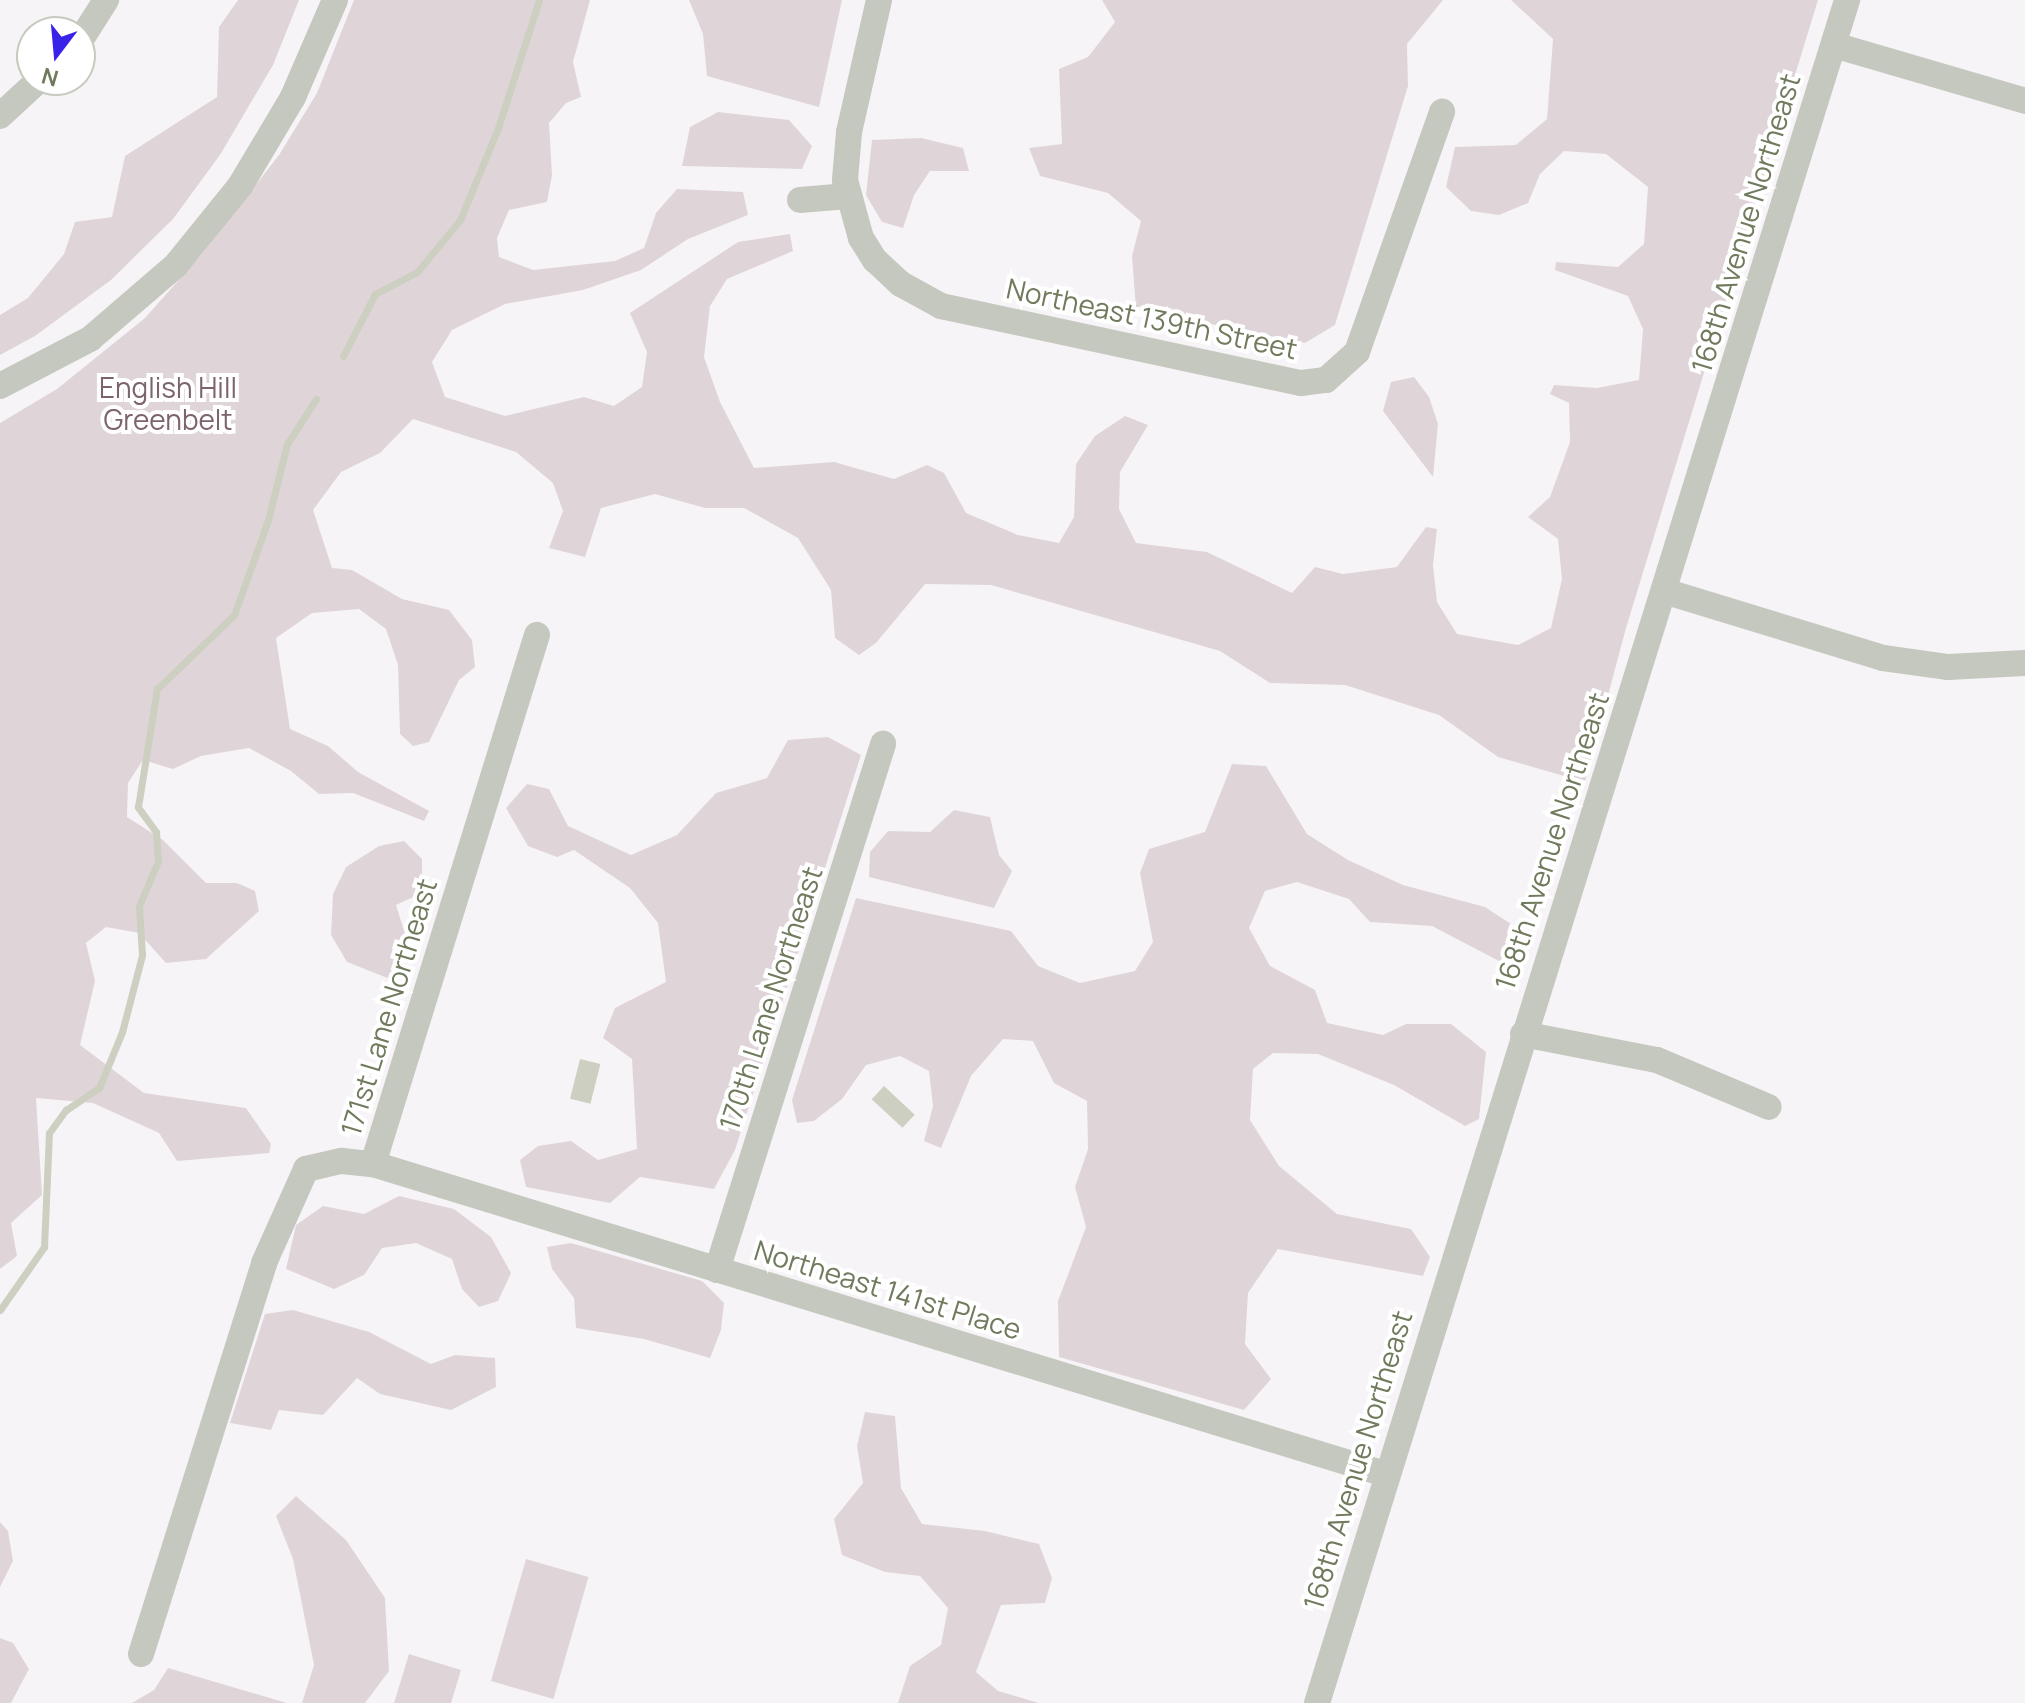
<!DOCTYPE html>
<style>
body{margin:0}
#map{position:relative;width:2025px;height:1703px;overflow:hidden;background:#f7f4f7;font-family:Manrope,sans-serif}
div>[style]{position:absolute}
.green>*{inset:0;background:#dfd5d9;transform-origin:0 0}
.water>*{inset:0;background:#cdcfc1;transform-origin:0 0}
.stream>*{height:7px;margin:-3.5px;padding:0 3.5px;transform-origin:3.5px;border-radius:3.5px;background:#cdcfc1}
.street>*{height:26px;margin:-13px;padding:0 13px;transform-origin:13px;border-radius:13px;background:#c5c8bf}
span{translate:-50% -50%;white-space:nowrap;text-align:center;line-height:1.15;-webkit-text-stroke:8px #fff;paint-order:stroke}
.street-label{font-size:28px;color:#707a5d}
.park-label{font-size:28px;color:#7d646c}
.north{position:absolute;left:16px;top:16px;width:80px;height:80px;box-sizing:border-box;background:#fff;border:2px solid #c6cabe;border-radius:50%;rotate:196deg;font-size:22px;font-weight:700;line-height:32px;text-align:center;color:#707a5d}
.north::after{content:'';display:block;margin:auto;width:28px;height:36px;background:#3a23e8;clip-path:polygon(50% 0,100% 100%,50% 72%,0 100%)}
</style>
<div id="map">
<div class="green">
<i style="clip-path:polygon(238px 0,299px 0,273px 65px,220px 155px,173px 219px,111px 280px,35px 336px,0 355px,0 315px,28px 298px,64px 254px,75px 222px,112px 217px,125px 156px,217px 97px,219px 27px)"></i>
<i style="clip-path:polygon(354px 0,590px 0,573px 62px,581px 97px,566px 103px,549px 123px,552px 175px,547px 202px,509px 210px,497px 238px,499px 257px,533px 270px,615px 261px,644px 248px,656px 213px,677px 189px,743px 192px,748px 215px,688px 239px,641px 270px,583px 290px,505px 304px,452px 330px,432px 362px,445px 397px,505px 416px,584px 397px,614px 406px,642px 387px,647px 352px,630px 313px,738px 242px,790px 234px,793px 251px,727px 279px,710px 306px,704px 357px,720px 402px,754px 468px,834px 462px,894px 479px,927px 465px,944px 473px,966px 513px,1018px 535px,1059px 543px,1074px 517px,1076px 464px,1095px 436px,1125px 416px,1148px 425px,1120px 472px,1119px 509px,1136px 543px,1207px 552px,1292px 593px,1315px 567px,1343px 574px,1397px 567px,1426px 527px,1437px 529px,1433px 565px,1437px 602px,1457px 634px,1518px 645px,1551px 628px,1562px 579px,1558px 539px,1528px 517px,1550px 497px,1570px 442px,1569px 403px,1550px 394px,1554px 385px,1597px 388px,1639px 380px,1643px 329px,1628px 296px,1555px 270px,1556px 262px,1618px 267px,1644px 244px,1648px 187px,1606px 154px,1564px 151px,1540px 174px,1528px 203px,1499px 215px,1471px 211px,1446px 187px,1455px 147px,1516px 145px,1547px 119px,1553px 39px,1511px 0,1818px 0,1626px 628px,1585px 782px,1498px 757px,1439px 715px,1345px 685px,1270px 683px,1220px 651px,991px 585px,925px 584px,876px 643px,859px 655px,835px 638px,831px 590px,798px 538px,744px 508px,705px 508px,655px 494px,601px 508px,585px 557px,549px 548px,563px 511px,553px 483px,516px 452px,413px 419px,380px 453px,341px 472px,313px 510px,332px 568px,352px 570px,402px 599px,449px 610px,472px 640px,475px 667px,459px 680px,429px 742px,413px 746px,400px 734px,398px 665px,386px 629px,359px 609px,312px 613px,276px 638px,290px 729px,328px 746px,358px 772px,429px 811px,424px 821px,353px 793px,319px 794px,291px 771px,249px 748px,201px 756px,173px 769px,143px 760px,128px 783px,127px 817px,163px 840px,206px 883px,237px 883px,255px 891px,259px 911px,206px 959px,166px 963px,139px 933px,106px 927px,86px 943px,95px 981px,80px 1045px,144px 1093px,246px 1108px,271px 1144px,269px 1153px,177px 1161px,159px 1133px,93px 1103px,36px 1098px,42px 1195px,11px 1223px,17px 1256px,0 1269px,0 423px,57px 389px,145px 318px,201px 255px,279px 155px,317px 93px)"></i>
<i style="clip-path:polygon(689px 0,842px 0,819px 107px,707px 76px,703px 34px)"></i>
<i style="clip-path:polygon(1102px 0,1443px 0,1407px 44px,1408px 86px,1335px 325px,1305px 343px,1136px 309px,1132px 256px,1141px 221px,1108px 193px,1040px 176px,1029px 148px,1062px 144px,1059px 69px,1088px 57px,1115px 22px)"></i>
<i style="clip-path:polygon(718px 112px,789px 120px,812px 146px,802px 169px,682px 166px,690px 127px)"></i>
<i style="clip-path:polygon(921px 138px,963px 148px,969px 171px,930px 171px,914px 195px,903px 228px,882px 222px,866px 195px,872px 140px)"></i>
<i style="clip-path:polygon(1414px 377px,1429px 397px,1438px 424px,1433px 477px,1383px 411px,1391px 382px)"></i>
<i style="clip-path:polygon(828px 737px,861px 755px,735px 1150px,714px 1189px,640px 1177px,610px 1203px,526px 1187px,520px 1160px,538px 1146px,571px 1141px,598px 1160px,637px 1149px,632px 1059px,603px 1038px,615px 1008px,666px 982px,658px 923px,630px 888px,574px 850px,557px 857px,528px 846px,506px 808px,527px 784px,549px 789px,568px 826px,631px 855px,677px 835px,716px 793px,767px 778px,788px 740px)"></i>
<i style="clip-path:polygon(1232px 764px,1266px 766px,1307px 834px,1348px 860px,1403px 885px,1485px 907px,1511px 924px,1518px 950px,1499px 961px,1432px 926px,1370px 922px,1349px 899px,1297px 882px,1265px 891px,1249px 928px,1270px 966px,1315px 990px,1327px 1023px,1383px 1035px,1406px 1024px,1451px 1024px,1486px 1052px,1479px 1119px,1465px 1126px,1394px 1085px,1318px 1054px,1273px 1053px,1253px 1069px,1250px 1120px,1279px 1166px,1337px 1214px,1411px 1229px,1430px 1257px,1423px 1276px,1278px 1249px,1248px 1293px,1245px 1344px,1271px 1379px,1244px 1410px,1059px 1357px,1058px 1301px,1086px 1227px,1075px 1187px,1088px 1149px,1087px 1101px,1054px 1083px,1033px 1041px,1003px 1039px,971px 1076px,941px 1148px,924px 1141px,933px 1106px,929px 1071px,900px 1056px,866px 1065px,842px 1099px,814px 1121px,797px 1123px,792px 1100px,856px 898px,1011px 931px,1038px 966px,1080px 983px,1135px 971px,1153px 942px,1140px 873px,1149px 849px,1205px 832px)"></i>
<i style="clip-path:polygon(954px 810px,990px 817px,999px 855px,1012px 871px,994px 908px,869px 877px,870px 852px,888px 831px,930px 832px)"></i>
<i style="clip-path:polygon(404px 841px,422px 859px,422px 893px,396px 905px,409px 947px,390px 979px,347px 962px,331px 935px,333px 894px,346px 867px,379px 846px)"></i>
<i style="clip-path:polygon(399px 1196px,454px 1209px,491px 1237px,511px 1273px,498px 1301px,479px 1307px,462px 1289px,452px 1259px,416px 1243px,382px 1248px,364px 1275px,334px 1289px,286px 1269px,296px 1225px,323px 1206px,364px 1214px)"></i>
<i style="clip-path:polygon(571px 1243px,702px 1281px,724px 1303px,721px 1330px,710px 1358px,644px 1339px,576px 1328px,574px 1298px,552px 1269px,547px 1247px)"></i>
<i style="clip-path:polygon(293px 1310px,369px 1332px,431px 1364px,455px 1355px,495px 1358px,496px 1387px,451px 1410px,380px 1394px,357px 1378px,323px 1415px,279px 1410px,271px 1430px,230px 1423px,265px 1314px)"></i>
<i style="clip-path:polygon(865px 1412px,895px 1416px,901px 1488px,922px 1524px,985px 1531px,1039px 1544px,1052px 1578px,1045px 1603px,1001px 1605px,976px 1672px,998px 1691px,1039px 1703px,898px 1703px,910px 1666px,941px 1645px,948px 1608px,920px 1576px,885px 1572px,842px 1555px,834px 1519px,863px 1483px,857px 1446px)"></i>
<i style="clip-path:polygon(296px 1496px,346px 1540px,385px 1598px,389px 1671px,365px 1703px,302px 1703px,314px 1665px,293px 1559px,276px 1516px)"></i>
<i style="clip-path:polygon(0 1522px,8px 1531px,13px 1561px,0 1587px)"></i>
<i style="left:526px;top:1559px;width:65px;height:127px;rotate:16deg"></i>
<i style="clip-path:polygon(0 1638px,13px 1643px,29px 1669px,11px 1703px,0 1703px)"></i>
<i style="clip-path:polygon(409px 1654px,461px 1670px,451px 1703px,394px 1703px)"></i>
<i style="clip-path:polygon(168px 1668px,287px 1703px,132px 1703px,154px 1690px)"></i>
</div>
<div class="water">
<i style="left:580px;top:1059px;width:21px;height:41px;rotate:14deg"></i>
<i style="left:884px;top:1086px;width:42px;height:18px;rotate:43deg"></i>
</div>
<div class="stream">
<i style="left:343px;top:356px;width:70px;rotate:-62.7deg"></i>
<i style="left:375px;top:294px;width:47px;rotate:-27.6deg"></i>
<i style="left:417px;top:272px;width:67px;rotate:-50.4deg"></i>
<i style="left:460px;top:220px;width:100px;rotate:-67.6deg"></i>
<i style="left:498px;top:128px;width:134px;rotate:-72.2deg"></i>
<i style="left:0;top:1310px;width:77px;rotate:-55.1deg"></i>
<i style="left:44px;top:1247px;width:114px;rotate:-87.5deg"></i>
<i style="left:49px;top:1133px;width:29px;rotate:-54deg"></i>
<i style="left:66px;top:1110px;width:40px;rotate:-34deg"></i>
<i style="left:99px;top:1088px;width:61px;rotate:-67.7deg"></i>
<i style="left:122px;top:1032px;width:80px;rotate:-75.4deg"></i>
<i style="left:142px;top:955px;width:49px;rotate:-93.5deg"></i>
<i style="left:139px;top:906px;width:49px;rotate:-67.1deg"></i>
<i style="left:158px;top:861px;width:29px;rotate:-94deg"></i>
<i style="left:156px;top:832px;width:31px;rotate:-126deg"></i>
<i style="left:138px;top:807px;width:120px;rotate:-80.9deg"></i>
<i style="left:157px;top:689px;width:107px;rotate:-43.9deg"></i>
<i style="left:234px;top:615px;width:101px;rotate:-70.3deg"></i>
<i style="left:268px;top:520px;width:78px;rotate:-76deg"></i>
<i style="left:287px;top:444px;width:54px;rotate:-57.2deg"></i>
</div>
<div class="street">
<i style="left:879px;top:0;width:135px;rotate:102.8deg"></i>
<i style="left:849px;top:132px;width:48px;rotate:94.8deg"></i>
<i style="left:845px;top:180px;width:60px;rotate:74.6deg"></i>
<i style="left:861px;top:238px;width:26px;rotate:58deg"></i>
<i style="left:875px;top:260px;width:35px;rotate:43deg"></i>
<i style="left:901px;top:284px;width:46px;rotate:28.8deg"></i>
<i style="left:941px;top:306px;width:368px;rotate:12.1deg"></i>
<i style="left:1301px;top:383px;width:25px;rotate:-7deg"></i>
<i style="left:1326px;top:380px;width:42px;rotate:-42.1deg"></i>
<i style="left:1357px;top:352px;width:255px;rotate:-70.5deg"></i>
<i style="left:80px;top:41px;width:49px;rotate:-57.6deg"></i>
<i style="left:1834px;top:45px;width:199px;rotate:16.3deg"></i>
<i style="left:0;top:116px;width:53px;rotate:-42.7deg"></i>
<i style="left:800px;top:200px;width:48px;rotate:-4.8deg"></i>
<i style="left:0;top:386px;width:102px;rotate:-27.6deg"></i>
<i style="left:90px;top:339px;width:113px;rotate:-40.7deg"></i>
<i style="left:176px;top:265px;width:102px;rotate:-51deg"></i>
<i style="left:240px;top:186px;width:104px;rotate:-59.2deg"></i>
<i style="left:293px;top:97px;width:106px;rotate:-66.6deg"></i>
<i style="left:1664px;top:591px;width:229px;rotate:17deg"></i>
<i style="left:1883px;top:658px;width:66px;rotate:7.9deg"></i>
<i style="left:1948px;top:667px;width:77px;rotate:-3deg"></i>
<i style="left:1523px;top:1034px;width:136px;rotate:11deg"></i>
<i style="left:1657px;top:1060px;width:121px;rotate:22.8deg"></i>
<i style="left:373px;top:1164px;width:554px;rotate:-72.78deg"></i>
<i style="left:717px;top:1270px;width:552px;rotate:-72.48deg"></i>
<i style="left:141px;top:1654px;width:410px;rotate:-72.5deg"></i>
<i style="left:264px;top:1263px;width:103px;rotate:-65.9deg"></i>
<i style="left:306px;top:1169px;width:37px;rotate:-13deg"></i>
<i style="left:342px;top:1161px;width:31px;rotate:6deg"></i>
<i style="left:373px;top:1164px;width:1058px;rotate:17.03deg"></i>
<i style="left:1317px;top:1703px;width:1784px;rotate:-72.71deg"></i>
</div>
<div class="street-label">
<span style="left:1745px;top:223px;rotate:-73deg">168th Avenue Northeast</span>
<span style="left:1152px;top:318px;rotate:12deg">Northeast 139th Street</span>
<span style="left:1551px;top:841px;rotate:-72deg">168th Avenue Northeast</span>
<span style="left:770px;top:998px;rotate:-72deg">170th Lane Northeast</span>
<span style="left:388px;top:1007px;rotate:-73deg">171st Lane Northeast</span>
<span style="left:888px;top:1289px;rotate:17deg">Northeast 141st Place</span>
<span style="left:1357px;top:1460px;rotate:-73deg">168th Avenue Northeast</span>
</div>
<div class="park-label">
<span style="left:168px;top:403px">English Hill<br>Greenbelt</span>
</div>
<div class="north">N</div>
</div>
